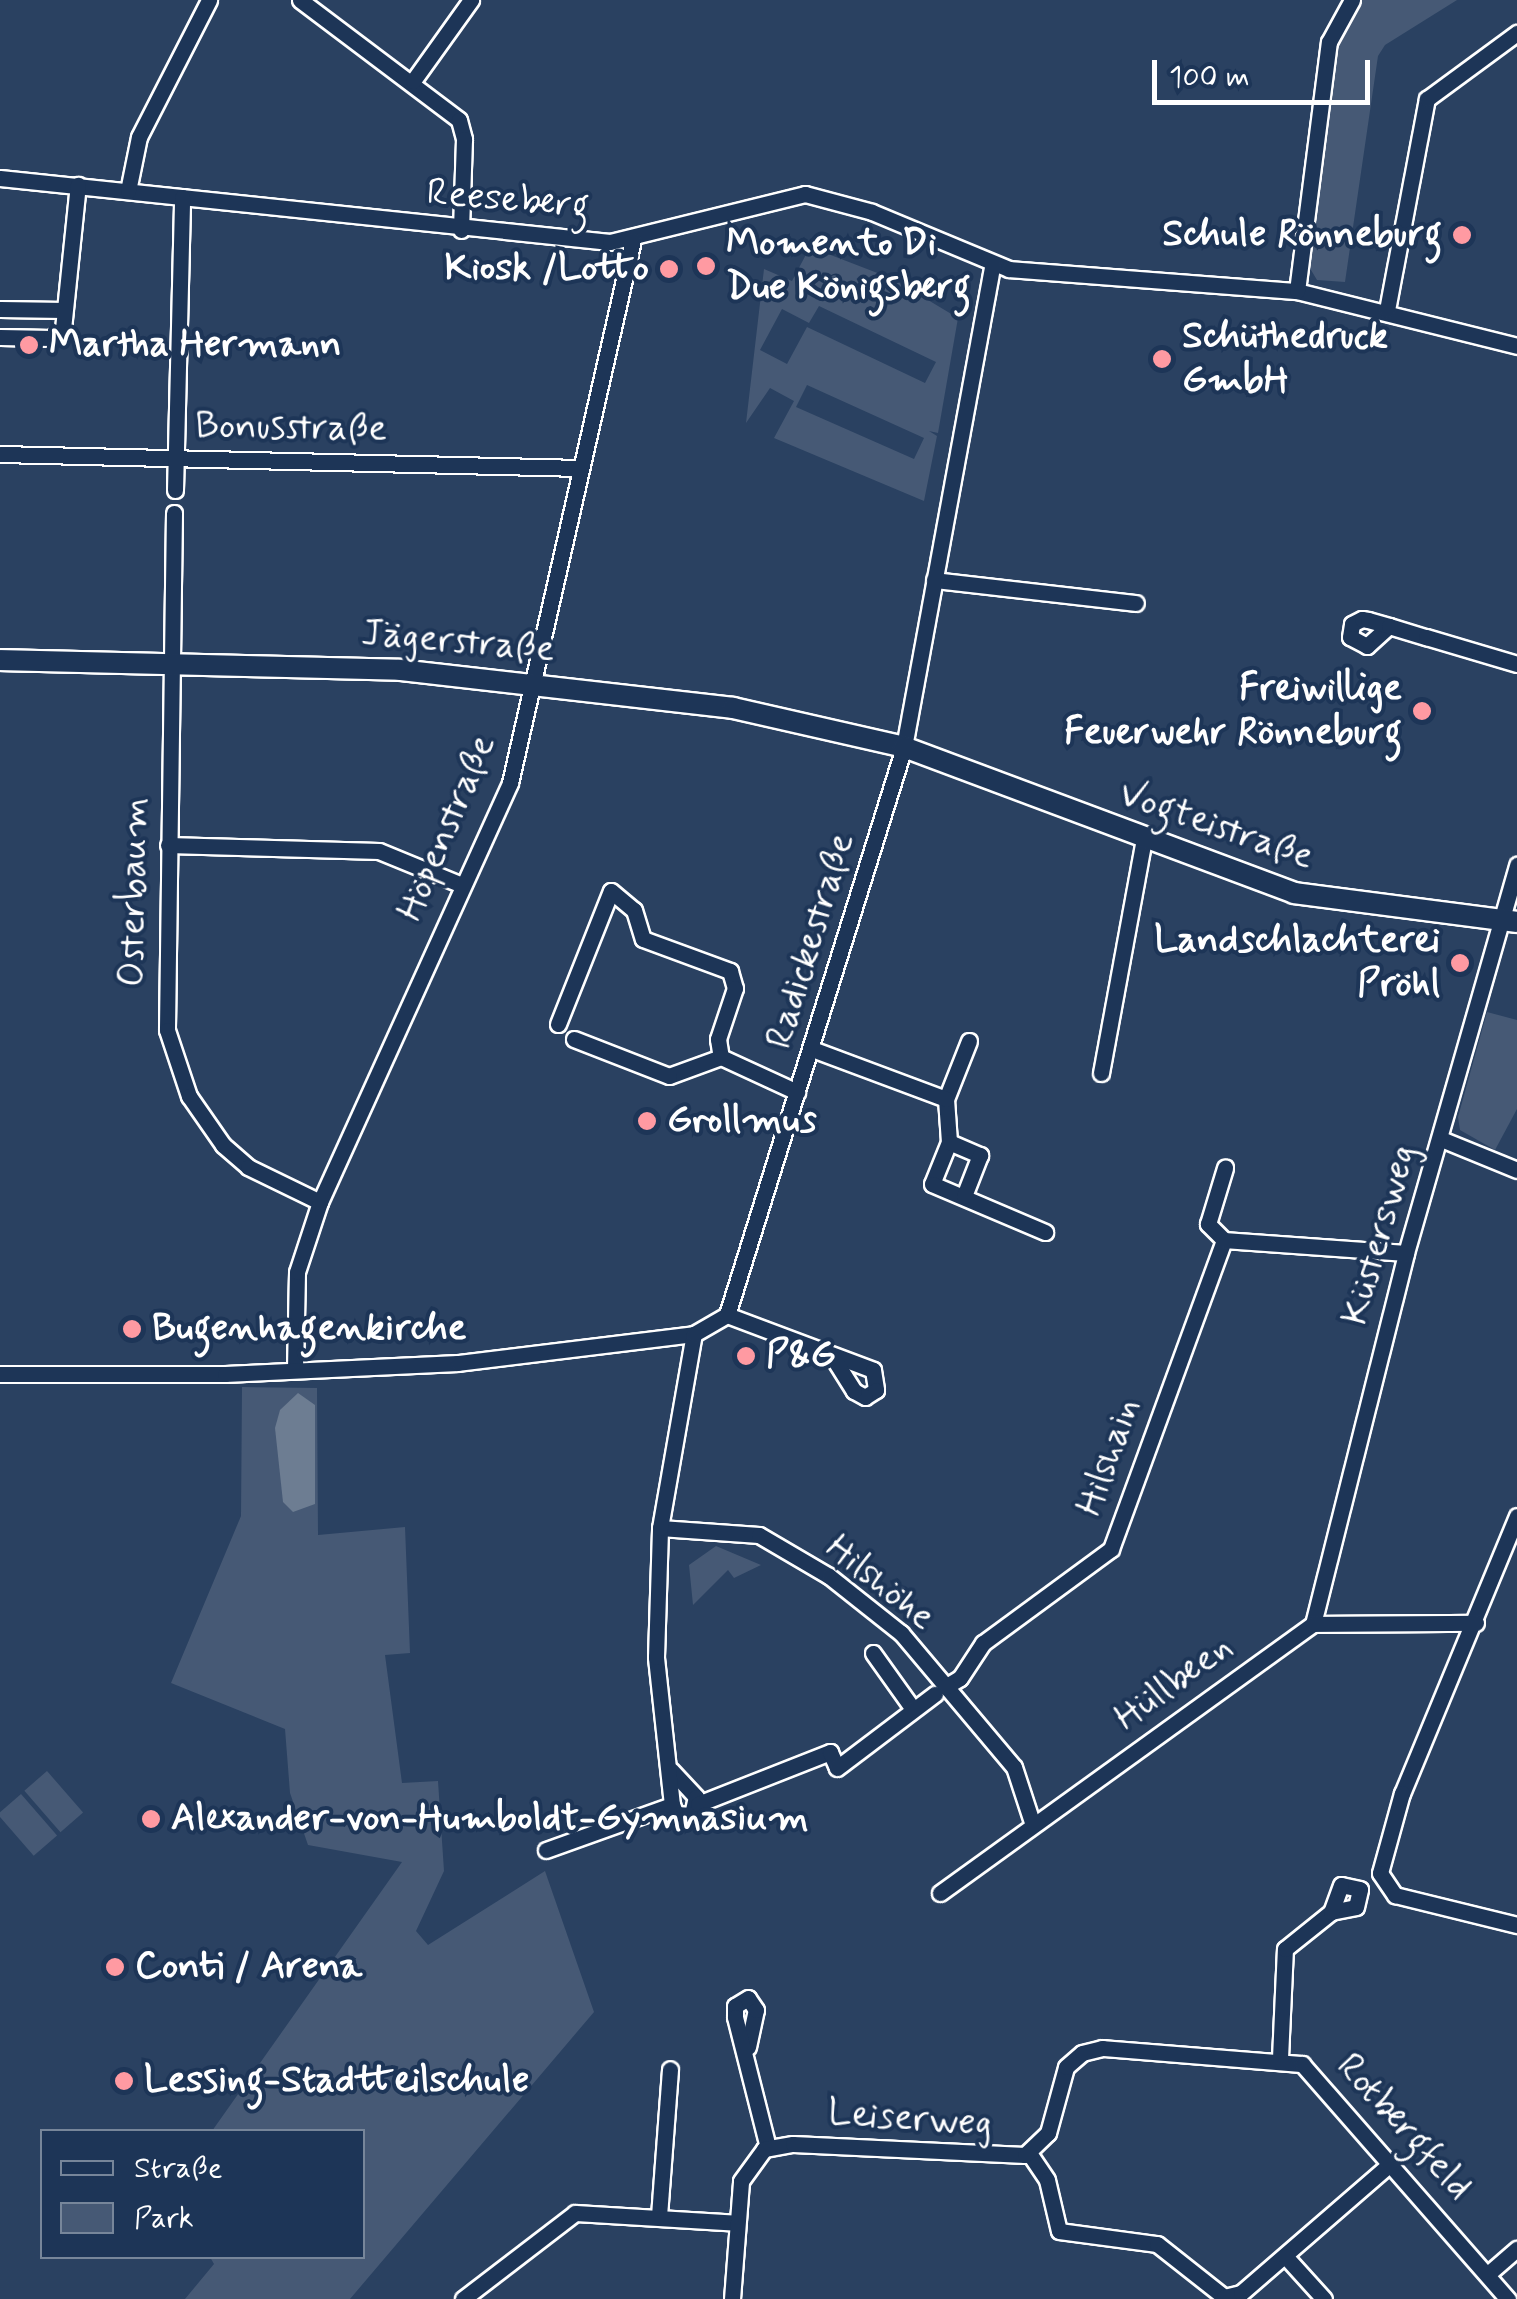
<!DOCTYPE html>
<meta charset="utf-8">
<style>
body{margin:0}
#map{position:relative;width:1517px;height:2299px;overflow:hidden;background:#2a4161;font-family:Mynerve,sans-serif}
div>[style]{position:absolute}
.green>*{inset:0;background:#465975;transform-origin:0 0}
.water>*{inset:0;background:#6d7d92}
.roads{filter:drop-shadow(2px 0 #fff) drop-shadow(-2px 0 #fff) drop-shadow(0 2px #fff) drop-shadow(0 -2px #fff)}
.minor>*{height:15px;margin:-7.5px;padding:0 7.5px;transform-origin:7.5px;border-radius:7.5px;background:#1d3557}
.tertiary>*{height:20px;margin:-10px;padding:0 10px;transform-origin:10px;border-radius:10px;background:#1d3557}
.dots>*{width:28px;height:28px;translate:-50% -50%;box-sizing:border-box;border:5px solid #1d3557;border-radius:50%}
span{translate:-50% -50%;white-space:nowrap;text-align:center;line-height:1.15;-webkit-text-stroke:8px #1d3557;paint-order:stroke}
.street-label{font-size:38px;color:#fff}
.poi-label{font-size:38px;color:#fff;font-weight:700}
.right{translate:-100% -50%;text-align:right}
.left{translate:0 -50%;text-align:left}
.legend{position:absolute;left:40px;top:2129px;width:325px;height:130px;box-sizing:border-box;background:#1d3557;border:2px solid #77869a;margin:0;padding:12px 18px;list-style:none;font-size:30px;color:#fff}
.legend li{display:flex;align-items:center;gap:20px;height:50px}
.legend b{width:50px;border:2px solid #77869a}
.scale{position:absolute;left:1152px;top:60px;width:218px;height:45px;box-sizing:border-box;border:5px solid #fff;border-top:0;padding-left:12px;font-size:30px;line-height:35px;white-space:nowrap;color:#fff;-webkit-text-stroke:8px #1d3557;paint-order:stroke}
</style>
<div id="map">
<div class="green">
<i style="clip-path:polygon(1360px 0,1457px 0,1385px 45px,1378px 56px,1345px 282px,1317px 280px,1308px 265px,1335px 44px)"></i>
<i style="clip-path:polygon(evenodd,810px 247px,893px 279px,958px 318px,938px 433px,929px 431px,937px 436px,924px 501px,774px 438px,794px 401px,770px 388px,746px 423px,764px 269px,792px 281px,810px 247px,819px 306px,936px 362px,925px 383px,807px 327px,787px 364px,760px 350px,782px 309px,809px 323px,819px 306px,810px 247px,807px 385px,924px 438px,914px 459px,796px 407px,807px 385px)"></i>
<i style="clip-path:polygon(1487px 1012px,1517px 1020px,1517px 1109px,1495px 1150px,1460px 1130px,1458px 1117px)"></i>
<i style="clip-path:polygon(242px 1387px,317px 1388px,318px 1535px,405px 1527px,410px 1653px,385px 1655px,402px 1783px,438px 1781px,444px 1871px,416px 1931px,428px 1945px,545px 1871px,594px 2012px,350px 2299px,185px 2299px,214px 2264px,210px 2257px,362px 2256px,362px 2132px,212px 2131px,402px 1862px,308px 1845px,290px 1793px,285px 1729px,171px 1683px,241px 1516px)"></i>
<i style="clip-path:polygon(716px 1546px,761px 1565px,734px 1578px,728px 1570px,693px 1605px,689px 1565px)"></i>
<i style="left:47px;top:1771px;width:55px;height:30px;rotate:49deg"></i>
<i style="left:21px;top:1794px;width:55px;height:31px;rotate:49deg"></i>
</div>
<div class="water">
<i style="clip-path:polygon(298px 1393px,315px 1405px,315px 1504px,293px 1512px,283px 1502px,275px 1428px,280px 1410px)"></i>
</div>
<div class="roads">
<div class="minor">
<i style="left:300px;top:0;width:199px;rotate:37deg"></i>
<i style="left:459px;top:120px;width:20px;rotate:75deg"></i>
<i style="left:464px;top:139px;width:91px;rotate:91.9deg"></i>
<i style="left:413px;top:81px;width:100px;rotate:-54.4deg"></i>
<i style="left:0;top:178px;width:613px;rotate:5.99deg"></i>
<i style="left:610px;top:242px;width:201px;rotate:-13.8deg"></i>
<i style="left:805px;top:194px;width:69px;rotate:15deg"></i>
<i style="left:872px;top:212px;width:148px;rotate:22.6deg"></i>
<i style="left:1009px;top:269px;width:289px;rotate:4.4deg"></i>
<i style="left:1297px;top:291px;width:227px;rotate:14deg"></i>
<i style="left:128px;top:191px;width:55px;rotate:-78.5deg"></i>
<i style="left:139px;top:137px;width:154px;rotate:-62.9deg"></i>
<i style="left:1297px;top:291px;width:251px;rotate:-82.7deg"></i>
<i style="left:1329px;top:42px;width:48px;rotate:-61.3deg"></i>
<i style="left:0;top:309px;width:64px;rotate:0.9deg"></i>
<i style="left:1387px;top:310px;width:215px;rotate:-79.3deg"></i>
<i style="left:1427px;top:99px;width:112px;rotate:-36.3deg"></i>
<i style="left:0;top:337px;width:51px;rotate:1.1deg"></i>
<i style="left:51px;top:338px;width:15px;rotate:-37deg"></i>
<i style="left:63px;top:329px;width:145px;rotate:-84.1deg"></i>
<i style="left:0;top:454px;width:580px;rotate:1.38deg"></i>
<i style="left:175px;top:490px;width:293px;rotate:-88.6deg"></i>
<i style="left:174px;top:513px;width:517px;rotate:90.78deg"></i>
<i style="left:167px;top:1030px;width:70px;rotate:71.6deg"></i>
<i style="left:189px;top:1096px;width:60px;rotate:55.2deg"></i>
<i style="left:223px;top:1145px;width:33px;rotate:41deg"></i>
<i style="left:248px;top:1167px;width:80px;rotate:25.9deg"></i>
<i style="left:934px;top:580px;width:203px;rotate:6.5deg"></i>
<i style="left:1389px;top:626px;width:30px;rotate:138deg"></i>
<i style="left:1367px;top:646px;width:19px;rotate:-152deg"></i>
<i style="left:1350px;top:637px;width:13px;rotate:-81deg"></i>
<i style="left:1352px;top:624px;width:11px;rotate:-27deg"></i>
<i style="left:1362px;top:619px;width:6px;rotate:9deg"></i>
<i style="left:1368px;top:620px;width:22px;rotate:16deg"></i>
<i style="left:1389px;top:626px;width:39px;rotate:17deg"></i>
<i style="left:1426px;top:637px;width:95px;rotate:16.5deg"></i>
<i style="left:168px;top:845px;width:211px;rotate:1.6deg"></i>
<i style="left:379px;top:851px;width:90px;rotate:22.3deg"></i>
<i style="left:558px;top:1024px;width:143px;rotate:-68.3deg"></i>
<i style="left:611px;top:891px;width:30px;rotate:40deg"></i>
<i style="left:634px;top:910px;width:30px;rotate:73deg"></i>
<i style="left:643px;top:939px;width:93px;rotate:20.2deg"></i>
<i style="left:730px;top:971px;width:18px;rotate:74deg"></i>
<i style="left:735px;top:988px;width:54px;rotate:108.4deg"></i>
<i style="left:718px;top:1039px;width:18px;rotate:81deg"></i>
<i style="left:721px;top:1057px;width:55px;rotate:159.9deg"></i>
<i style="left:669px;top:1076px;width:102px;rotate:-158.7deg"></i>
<i style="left:969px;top:1041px;width:62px;rotate:111.6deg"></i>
<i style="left:946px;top:1099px;width:43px;rotate:86deg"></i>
<i style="left:949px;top:1142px;width:45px;rotate:112deg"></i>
<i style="left:932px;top:1184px;width:123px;rotate:23deg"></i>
<i style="left:812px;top:1049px;width:143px;rotate:20.5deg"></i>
<i style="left:721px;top:1057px;width:84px;rotate:24.7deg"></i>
<i style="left:1101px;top:1073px;width:238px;rotate:-79.6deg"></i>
<i style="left:1441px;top:1139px;width:82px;rotate:22.2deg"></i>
<i style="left:949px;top:1142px;width:34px;rotate:23deg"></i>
<i style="left:980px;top:1155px;width:44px;rotate:111.3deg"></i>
<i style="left:1224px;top:1240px;width:23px;rotate:-135deg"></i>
<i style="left:1208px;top:1224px;width:59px;rotate:-73.1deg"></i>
<i style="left:727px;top:1315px;width:156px;rotate:20.6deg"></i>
<i style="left:873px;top:1370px;width:20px;rotate:81deg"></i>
<i style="left:876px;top:1390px;width:13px;rotate:148deg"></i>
<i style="left:865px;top:1397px;width:13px;rotate:-151deg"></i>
<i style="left:854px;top:1391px;width:41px;rotate:-122.2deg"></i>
<i style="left:295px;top:1368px;width:96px;rotate:-88.8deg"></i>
<i style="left:297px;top:1272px;width:74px;rotate:-71.8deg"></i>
<i style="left:320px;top:1202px;width:460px;rotate:-65.6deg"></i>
<i style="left:510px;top:783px;width:557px;rotate:-77.24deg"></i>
<i style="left:0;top:1374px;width:225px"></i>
<i style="left:225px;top:1374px;width:233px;rotate:-2.7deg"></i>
<i style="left:458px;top:1363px;width:238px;rotate:-7deg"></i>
<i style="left:1517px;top:1516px;width:300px;rotate:112.5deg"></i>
<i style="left:1402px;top:1793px;width:83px;rotate:105.4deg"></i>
<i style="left:1380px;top:1873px;width:27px;rotate:56deg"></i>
<i style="left:1395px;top:1895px;width:126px;rotate:13.8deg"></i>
<i style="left:660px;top:1528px;width:99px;rotate:4deg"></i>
<i style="left:759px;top:1535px;width:81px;rotate:30.4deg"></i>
<i style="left:829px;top:1576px;width:92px;rotate:38.4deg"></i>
<i style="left:901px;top:1633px;width:175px;rotate:49.9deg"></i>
<i style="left:1014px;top:1767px;width:61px;rotate:71.9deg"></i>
<i style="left:1313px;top:1624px;width:382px;rotate:-75.9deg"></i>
<i style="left:1406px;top:1253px;width:404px;rotate:-74deg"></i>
<i style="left:873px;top:1653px;width:69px;rotate:54.5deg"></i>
<i style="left:945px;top:1687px;width:17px;rotate:-31deg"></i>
<i style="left:960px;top:1678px;width:42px;rotate:-56.7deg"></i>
<i style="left:983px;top:1643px;width:159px;rotate:-36.3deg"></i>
<i style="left:1111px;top:1549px;width:329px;rotate:-69.9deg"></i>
<i style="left:1224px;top:1240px;width:182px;rotate:4.1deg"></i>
<i style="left:671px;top:1770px;width:37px;rotate:47deg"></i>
<i style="left:696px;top:1797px;width:18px;rotate:103deg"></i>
<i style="left:692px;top:1815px;width:16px;rotate:-176deg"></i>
<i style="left:676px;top:1814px;width:10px;rotate:-114deg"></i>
<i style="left:672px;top:1805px;width:149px;rotate:-96.2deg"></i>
<i style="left:656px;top:1657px;width:129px;rotate:-88.2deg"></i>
<i style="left:660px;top:1528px;width:197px;rotate:-80.1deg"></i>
<i style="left:694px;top:1334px;width:38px;rotate:-30deg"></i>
<i style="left:727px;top:1315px;width:595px;rotate:-72.69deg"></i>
<i style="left:904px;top:747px;width:491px;rotate:-79.6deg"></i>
<i style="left:698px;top:1804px;width:142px;rotate:-21.5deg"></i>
<i style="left:830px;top:1752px;width:17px;rotate:66deg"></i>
<i style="left:837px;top:1768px;width:123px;rotate:-37.1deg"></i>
<i style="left:546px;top:1850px;width:134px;rotate:-19.7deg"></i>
<i style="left:940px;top:1893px;width:460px;rotate:-35.8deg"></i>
<i style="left:1313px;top:1624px;width:163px;rotate:-0.4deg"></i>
<i style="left:748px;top:2047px;width:38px;rotate:-78deg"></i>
<i style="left:756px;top:2010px;width:14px;rotate:-124deg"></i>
<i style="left:748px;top:1998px;width:15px;rotate:148deg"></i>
<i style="left:735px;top:2006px;width:11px;rotate:90deg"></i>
<i style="left:735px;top:2017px;width:134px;rotate:75.8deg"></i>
<i style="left:1280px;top:2058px;width:109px;rotate:-87.4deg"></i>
<i style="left:1285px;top:1949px;width:59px;rotate:-38.8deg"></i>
<i style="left:1331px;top:1912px;width:25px;rotate:-11deg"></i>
<i style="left:1356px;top:1907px;width:18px;rotate:-77deg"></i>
<i style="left:1360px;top:1889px;width:19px;rotate:-168deg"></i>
<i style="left:1341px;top:1885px;width:29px;rotate:110deg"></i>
<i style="left:1029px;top:2153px;width:32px;rotate:56deg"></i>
<i style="left:1047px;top:2180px;width:52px;rotate:76.8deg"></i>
<i style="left:1059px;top:2231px;width:99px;rotate:7.6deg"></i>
<i style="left:1157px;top:2244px;width:85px;rotate:38.3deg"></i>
<i style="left:1224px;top:2297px;width:17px;rotate:-13deg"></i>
<i style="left:1241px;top:2293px;width:200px;rotate:-40.9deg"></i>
<i style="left:659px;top:2216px;width:147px;rotate:-85.7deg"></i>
<i style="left:1285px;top:2256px;width:58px;rotate:47.8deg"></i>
<i style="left:1489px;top:2273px;width:37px;rotate:-41deg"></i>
<i style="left:463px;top:2299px;width:141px;rotate:-37.5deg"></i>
<i style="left:575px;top:2213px;width:162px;rotate:3.5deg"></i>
<i style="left:732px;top:2299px;width:118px;rotate:-85.6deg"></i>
<i style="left:741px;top:2181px;width:39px;rotate:-54deg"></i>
<i style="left:764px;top:2149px;width:29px;rotate:-10deg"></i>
<i style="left:793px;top:2144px;width:232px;rotate:2.7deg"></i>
<i style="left:1025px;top:2155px;width:32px;rotate:-44deg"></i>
<i style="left:1048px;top:2133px;width:68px;rotate:-74.7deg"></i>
<i style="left:1066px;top:2067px;width:21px;rotate:-41deg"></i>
<i style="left:1082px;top:2053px;width:21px;rotate:-14deg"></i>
<i style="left:1102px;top:2048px;width:201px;rotate:4.6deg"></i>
<i style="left:1302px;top:2064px;width:313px;rotate:48.8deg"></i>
</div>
<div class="tertiary">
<i style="left:0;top:660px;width:400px;rotate:1.4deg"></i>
<i style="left:400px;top:670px;width:335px;rotate:6.5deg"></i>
<i style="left:733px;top:708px;width:175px;rotate:12.8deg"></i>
<i style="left:904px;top:747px;width:416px;rotate:20.5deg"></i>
<i style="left:1294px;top:893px;width:225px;rotate:7.4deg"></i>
</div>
</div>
<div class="dots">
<i style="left:1462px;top:235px;background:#ff9aa2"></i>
<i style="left:706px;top:266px;background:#ff9aa2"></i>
<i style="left:669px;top:269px;background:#ff9aa2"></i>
<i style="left:29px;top:345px;background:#ff9aa2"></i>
<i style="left:1162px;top:359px;background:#ff9aa2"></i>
<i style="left:1422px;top:711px;background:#ff9aa2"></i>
<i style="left:1460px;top:963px;background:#ff9aa2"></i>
<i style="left:647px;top:1121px;background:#ff9aa2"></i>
<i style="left:132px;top:1329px;background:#ff9aa2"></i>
<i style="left:746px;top:1356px;background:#ff9aa2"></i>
<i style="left:151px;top:1819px;background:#ff9aa2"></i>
<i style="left:115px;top:1967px;background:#ff9aa2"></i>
<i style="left:124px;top:2081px;background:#ff9aa2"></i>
</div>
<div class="street-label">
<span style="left:508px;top:200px;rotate:5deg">Reeseberg</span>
<span style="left:291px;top:428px;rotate:1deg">Bonusstraße</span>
<span style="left:458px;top:642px;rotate:5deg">Jägerstraße</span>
<span style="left:1216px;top:826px;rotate:19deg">Vogteistraße</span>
<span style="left:447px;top:828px;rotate:-67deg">Höpenstraße</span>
<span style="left:134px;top:892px;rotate:-89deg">Osterbaum</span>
<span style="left:811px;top:941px;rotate:-73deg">Radickestraße</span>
<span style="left:1380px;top:1235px;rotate:-74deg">Küstersweg</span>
<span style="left:1109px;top:1457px;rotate:-70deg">Hilshain</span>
<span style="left:880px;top:1583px;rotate:39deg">Hilshöhe</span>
<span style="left:1174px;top:1683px;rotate:-36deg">Hüllbeen</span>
<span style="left:910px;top:2119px;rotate:4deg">Leiserweg</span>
<span style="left:1404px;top:2127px;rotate:48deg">Rotbergfeld</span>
</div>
<div class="poi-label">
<span class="right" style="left:1442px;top:235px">Schule Rönneburg</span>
<span class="left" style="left:726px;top:266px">Momento Di<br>Due Königsberg</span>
<span class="right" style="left:649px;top:269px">Kiosk /Lotto</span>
<span class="left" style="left:1182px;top:359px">Schüthedruck<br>GmbH</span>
<span class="left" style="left:49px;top:345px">Martha Hermann</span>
<span class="right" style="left:1402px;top:711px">Freiwillige<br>Feuerwehr Rönneburg</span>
<span class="right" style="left:1440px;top:963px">Landschlachterei<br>Pröhl</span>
<span class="left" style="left:667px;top:1121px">Grollmus</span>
<span class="left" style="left:152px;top:1329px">Bugenhagenkirche</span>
<span class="left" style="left:766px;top:1356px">P&amp;G</span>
<span class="left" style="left:171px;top:1819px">Alexander-von-Humboldt-Gymnasium</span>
<span class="left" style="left:135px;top:1967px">Conti / Arena</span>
<span class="left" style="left:144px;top:2081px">Lessing-Stadtteilschule</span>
</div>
<ul class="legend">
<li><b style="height:12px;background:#1d3557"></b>Straße</li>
<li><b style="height:28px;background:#465975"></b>Park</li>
</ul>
<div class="scale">100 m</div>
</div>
